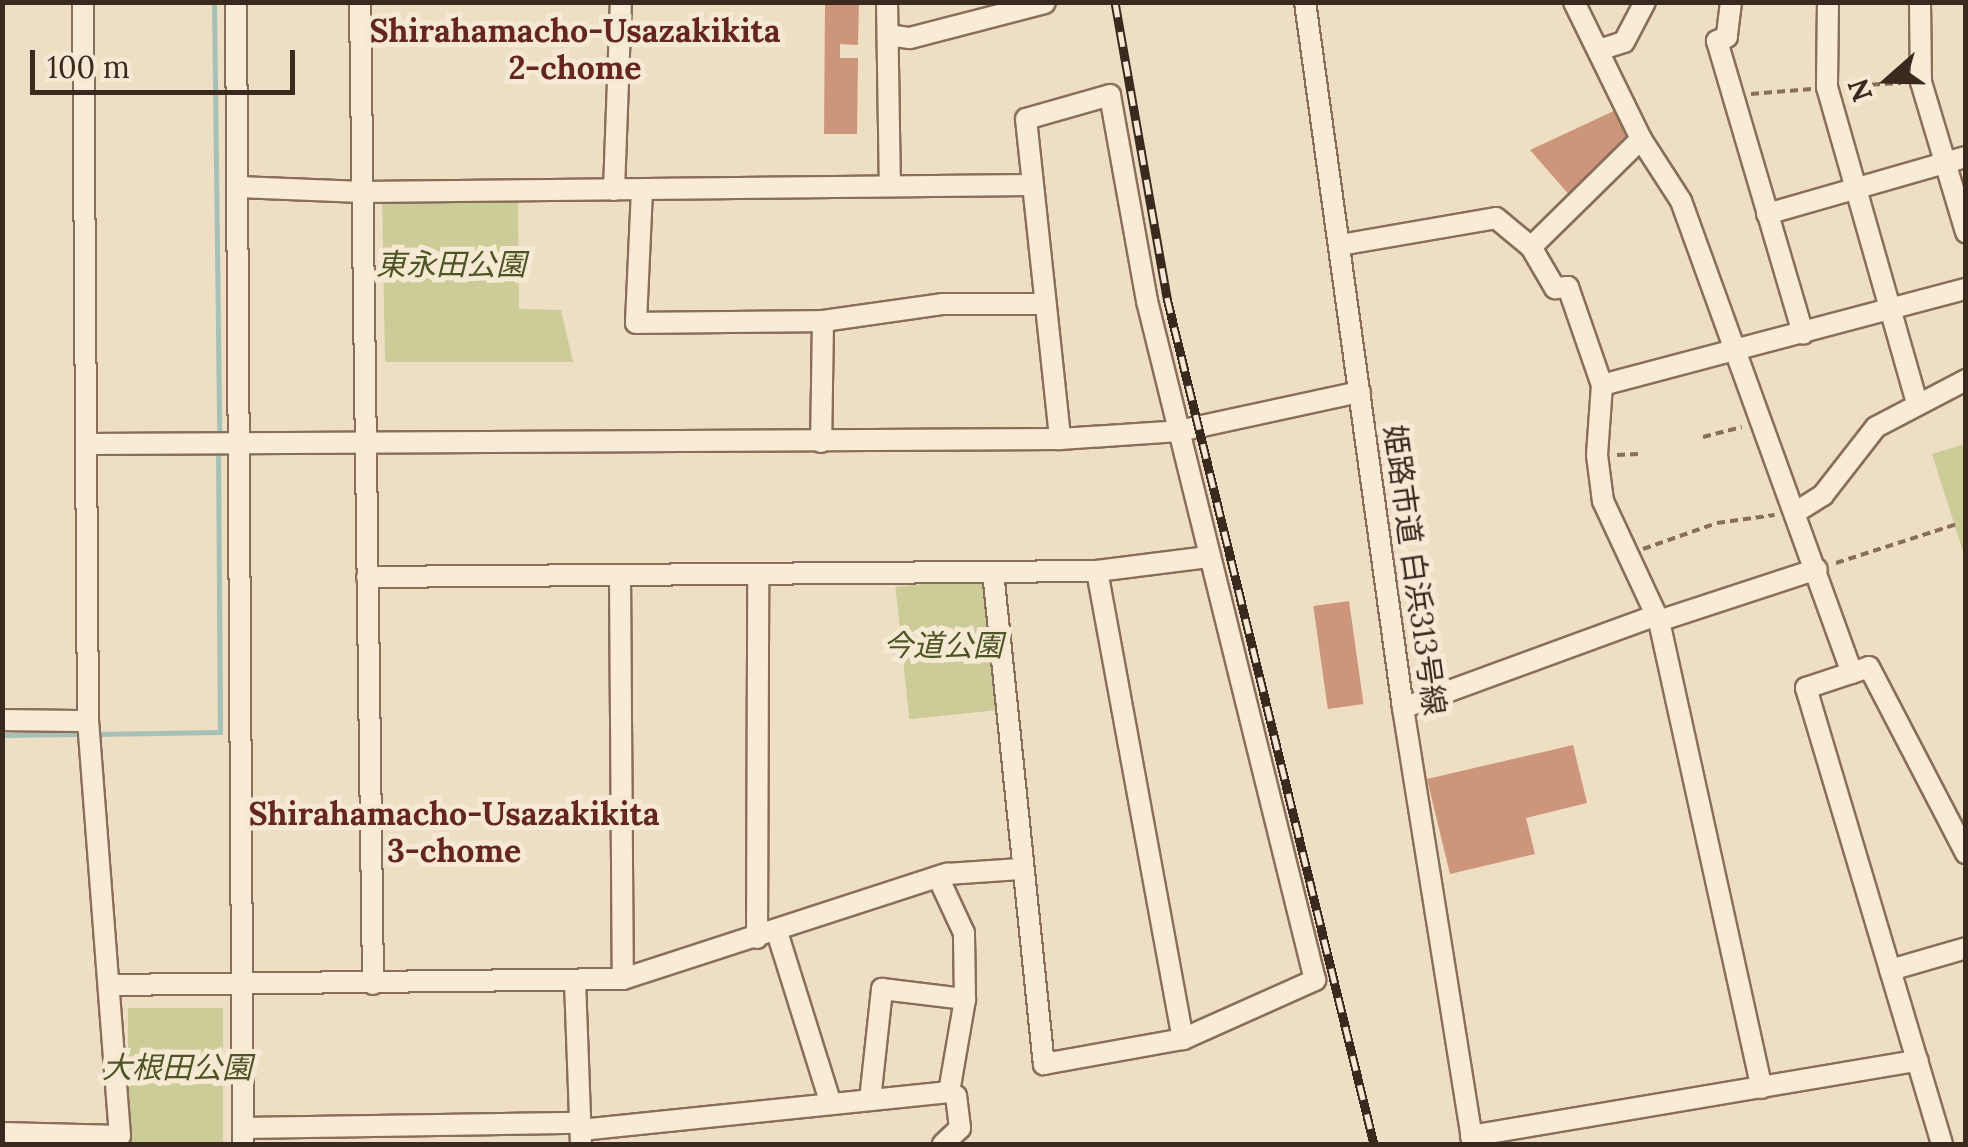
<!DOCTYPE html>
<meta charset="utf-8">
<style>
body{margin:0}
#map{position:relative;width:1968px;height:1147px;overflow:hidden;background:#eedec4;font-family:Lora,"Noto Sans JP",serif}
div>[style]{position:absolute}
.green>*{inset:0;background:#cbcc97;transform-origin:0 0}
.stream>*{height:5px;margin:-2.5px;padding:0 2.5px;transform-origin:2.5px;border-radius:2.5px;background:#a6c1b7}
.building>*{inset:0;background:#cd9579;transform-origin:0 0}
.path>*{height:4px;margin-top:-2px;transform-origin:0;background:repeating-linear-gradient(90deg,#896f5a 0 8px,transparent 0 13px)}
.roads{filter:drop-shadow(2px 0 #896f5a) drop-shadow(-2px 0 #896f5a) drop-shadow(0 2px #896f5a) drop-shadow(0 -2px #896f5a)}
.minor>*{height:20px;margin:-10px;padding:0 10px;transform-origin:10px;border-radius:10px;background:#f9ecd7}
.rail>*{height:9px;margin-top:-4.5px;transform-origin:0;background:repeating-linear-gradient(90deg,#f6e9d3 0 15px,#39291e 0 30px);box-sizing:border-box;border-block:2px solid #39291e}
span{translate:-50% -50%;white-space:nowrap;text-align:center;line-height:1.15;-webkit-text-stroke:10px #f6e9d3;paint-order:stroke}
.park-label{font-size:30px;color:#4d5525;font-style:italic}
.street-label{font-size:30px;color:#39291e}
.neighbourhood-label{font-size:32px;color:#65261d;font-weight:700}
.frame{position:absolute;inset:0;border:5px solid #39291e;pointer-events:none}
.north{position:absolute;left:1838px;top:30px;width:100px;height:100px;-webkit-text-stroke:8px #f6e9d3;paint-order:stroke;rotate:250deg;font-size:28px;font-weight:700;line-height:40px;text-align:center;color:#39291e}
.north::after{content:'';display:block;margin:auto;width:35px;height:45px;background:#39291e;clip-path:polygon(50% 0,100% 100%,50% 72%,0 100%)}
.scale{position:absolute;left:30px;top:50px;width:265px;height:45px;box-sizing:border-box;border:5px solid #39291e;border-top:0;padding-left:12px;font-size:30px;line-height:35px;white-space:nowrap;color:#39291e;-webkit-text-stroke:8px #f6e9d3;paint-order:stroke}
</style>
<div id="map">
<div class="green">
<i style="clip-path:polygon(382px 196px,518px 196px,519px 309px,561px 310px,573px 362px,385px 362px)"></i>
<i style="clip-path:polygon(1965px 444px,1966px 444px,1965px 558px,1932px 454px)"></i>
<i style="left:982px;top:578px;width:133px;height:87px;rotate:84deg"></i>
<i style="left:223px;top:1008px;width:136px;height:95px;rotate:90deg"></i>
</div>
<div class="stream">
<i style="left:214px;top:2px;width:434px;rotate:89.3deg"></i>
<i style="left:95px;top:734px;width:125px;rotate:-0.9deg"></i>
<i style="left:220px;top:732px;width:285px;rotate:-90.4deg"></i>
<i style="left:2px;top:735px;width:82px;rotate:-0.7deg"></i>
</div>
<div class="building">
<i style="clip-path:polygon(825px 3px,859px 3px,858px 45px,840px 44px,840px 58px,858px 58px,857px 134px,824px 134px)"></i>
<i style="clip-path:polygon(1618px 109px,1634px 139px,1572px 198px,1530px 150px)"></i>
<i style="left:1349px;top:601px;width:104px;height:36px;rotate:82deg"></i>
<i style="clip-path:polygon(1573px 745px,1587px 803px,1526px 818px,1535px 854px,1450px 874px,1427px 779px)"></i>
</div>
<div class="path">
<i style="left:1846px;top:86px;width:55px;rotate:-3.1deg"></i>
<i style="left:1751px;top:94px;width:61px;rotate:-4.7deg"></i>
<i style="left:1703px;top:437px;width:40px;rotate:-14.4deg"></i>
<i style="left:1617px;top:455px;width:21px;rotate:-3deg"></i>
<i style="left:1643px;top:549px;width:78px;rotate:-19.4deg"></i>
<i style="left:1717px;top:523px;width:58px;rotate:-8deg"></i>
<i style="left:1836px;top:563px;width:130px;rotate:-17.9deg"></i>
</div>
<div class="roads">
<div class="minor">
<i style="left:236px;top:2px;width:1142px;rotate:89.65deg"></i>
<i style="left:360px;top:2px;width:982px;rotate:89.24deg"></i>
<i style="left:887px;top:2px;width:182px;rotate:89.1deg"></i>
<i style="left:1305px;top:2px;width:713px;rotate:82.1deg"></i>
<i style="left:1403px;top:708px;width:442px;rotate:80.9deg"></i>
<i style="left:1574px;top:2px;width:153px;rotate:63.9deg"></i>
<i style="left:1641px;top:139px;width:74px;rotate:57.2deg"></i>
<i style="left:1681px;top:201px;width:502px;rotate:70.09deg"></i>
<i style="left:1731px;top:2px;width:35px;rotate:97deg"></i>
<i style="left:1727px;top:37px;width:11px;rotate:158deg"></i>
<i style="left:1717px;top:41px;width:305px;rotate:73.6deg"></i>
<i style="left:1828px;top:2px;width:85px;rotate:90.7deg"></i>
<i style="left:1827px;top:87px;width:328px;rotate:74.1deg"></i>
<i style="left:1920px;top:2px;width:80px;rotate:89.3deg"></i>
<i style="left:1921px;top:82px;width:157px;rotate:73.3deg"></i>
<i style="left:888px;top:35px;width:22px;rotate:8deg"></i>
<i style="left:910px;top:38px;width:139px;rotate:-14.5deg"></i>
<i style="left:1599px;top:50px;width:26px;rotate:-18deg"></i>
<i style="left:1624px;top:42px;width:45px;rotate:-62.3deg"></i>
<i style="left:238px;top:187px;width:124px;rotate:2.3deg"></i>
<i style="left:362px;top:192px;width:669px;rotate:-0.6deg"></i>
<i style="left:614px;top:190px;width:188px;rotate:-87.9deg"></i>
<i style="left:642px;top:190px;width:133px;rotate:92.6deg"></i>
<i style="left:636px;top:323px;width:187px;rotate:-0.6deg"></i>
<i style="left:823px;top:321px;width:121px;rotate:90.9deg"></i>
<i style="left:1767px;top:214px;width:207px;rotate:-16deg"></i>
<i style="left:1340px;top:245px;width:158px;rotate:-9.8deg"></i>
<i style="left:1496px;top:218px;width:45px;rotate:39.6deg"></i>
<i style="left:1531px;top:247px;width:48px;rotate:59.7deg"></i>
<i style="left:1555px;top:288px;width:13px;rotate:-4deg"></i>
<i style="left:1568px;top:287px;width:104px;rotate:70.9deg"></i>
<i style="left:1602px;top:385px;width:70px;rotate:94.1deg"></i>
<i style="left:1597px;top:455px;width:46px;rotate:82.6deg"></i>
<i style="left:1603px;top:501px;width:132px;rotate:65deg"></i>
<i style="left:1659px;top:621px;width:478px;rotate:77.6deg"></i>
<i style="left:1531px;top:247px;width:154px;rotate:-44.5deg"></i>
<i style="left:823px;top:321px;width:120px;rotate:-8.1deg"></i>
<i style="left:942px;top:304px;width:103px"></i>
<i style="left:1602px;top:385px;width:376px;rotate:-14.8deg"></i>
<i style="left:86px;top:444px;width:974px;rotate:-0.29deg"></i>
<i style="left:1060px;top:439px;width:119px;rotate:-3.8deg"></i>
<i style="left:1179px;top:431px;width:185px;rotate:-12.2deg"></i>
<i style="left:1796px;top:512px;width:32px;rotate:-32deg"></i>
<i style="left:1823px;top:495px;width:86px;rotate:-52.1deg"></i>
<i style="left:1876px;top:427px;width:102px;rotate:-27.6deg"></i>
<i style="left:1097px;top:571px;width:476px;rotate:79.6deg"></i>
<i style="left:993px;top:572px;width:495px;rotate:84.1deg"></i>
<i style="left:1044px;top:1064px;width:141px;rotate:-10.2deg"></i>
<i style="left:1183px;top:1039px;width:145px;rotate:-24.1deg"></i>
<i style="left:1315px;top:980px;width:699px;rotate:-103.9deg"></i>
<i style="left:1147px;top:301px;width:209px;rotate:-100.2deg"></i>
<i style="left:1110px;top:95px;width:87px;rotate:164.1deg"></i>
<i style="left:1026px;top:119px;width:322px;rotate:83.9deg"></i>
<i style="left:620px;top:575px;width:404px;rotate:89.6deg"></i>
<i style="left:367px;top:577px;width:730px;rotate:-0.47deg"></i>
<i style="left:1097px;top:571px;width:112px;rotate:-7.2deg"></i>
<i style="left:1659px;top:621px;width:166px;rotate:-18.2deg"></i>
<i style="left:1403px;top:708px;width:268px;rotate:-20.1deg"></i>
<i style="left:2px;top:720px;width:86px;rotate:0.7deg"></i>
<i style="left:777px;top:932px;width:180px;rotate:72.6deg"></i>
<i style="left:757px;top:938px;width:363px;rotate:-89.8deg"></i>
<i style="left:1890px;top:970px;width:79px;rotate:-16.1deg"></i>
<i style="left:575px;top:981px;width:163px;rotate:87.9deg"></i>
<i style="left:109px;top:985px;width:514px;rotate:-0.67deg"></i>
<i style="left:623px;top:979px;width:341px;rotate:-18deg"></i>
<i style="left:947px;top:874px;width:73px;rotate:-3.9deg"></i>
<i style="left:870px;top:1100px;width:112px;rotate:-83.8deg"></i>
<i style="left:882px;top:989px;width:84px;rotate:6.9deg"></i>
<i style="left:243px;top:1128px;width:337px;rotate:-0.9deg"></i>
<i style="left:581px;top:1130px;width:370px;rotate:-5.9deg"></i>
<i style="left:949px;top:1092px;width:94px;rotate:-80.2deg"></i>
<i style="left:965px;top:999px;width:66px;rotate:-90.9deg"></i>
<i style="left:964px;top:933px;width:62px;rotate:-114.9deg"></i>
<i style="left:2px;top:1133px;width:118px;rotate:1.5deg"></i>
<i style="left:120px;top:1136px;width:416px;rotate:-94.4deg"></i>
<i style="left:88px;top:721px;width:719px;rotate:-90.4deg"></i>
<i style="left:1471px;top:1136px;width:453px;rotate:-9.6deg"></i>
<i style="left:943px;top:1144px;width:23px;rotate:-43deg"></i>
<i style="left:960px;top:1128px;width:32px;rotate:-97deg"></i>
<i style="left:956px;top:1096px;width:8px;rotate:-150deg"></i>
<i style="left:1942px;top:1144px;width:476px;rotate:-106.6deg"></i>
<i style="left:1806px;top:688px;width:66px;rotate:-18.4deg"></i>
<i style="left:1869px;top:667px;width:210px;rotate:62.5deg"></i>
</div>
</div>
<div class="rail">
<i style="left:1115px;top:2px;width:301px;rotate:80deg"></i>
<i style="left:1167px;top:298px;width:871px;rotate:76.25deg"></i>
</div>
<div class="park-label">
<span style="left:451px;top:264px">東永田公園</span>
<span style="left:943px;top:645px">今道公園</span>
<span style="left:177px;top:1067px">大根田公園</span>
</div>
<div class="street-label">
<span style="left:1415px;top:570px;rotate:82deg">姫路市道 白浜313号線</span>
</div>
<div class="neighbourhood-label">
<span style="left:575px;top:50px">Shirahamacho-Usazakikita<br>2-chome</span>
<span style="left:454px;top:833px">Shirahamacho-Usazakikita<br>3-chome</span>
</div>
<div class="frame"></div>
<div class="north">N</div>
<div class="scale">100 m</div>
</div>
